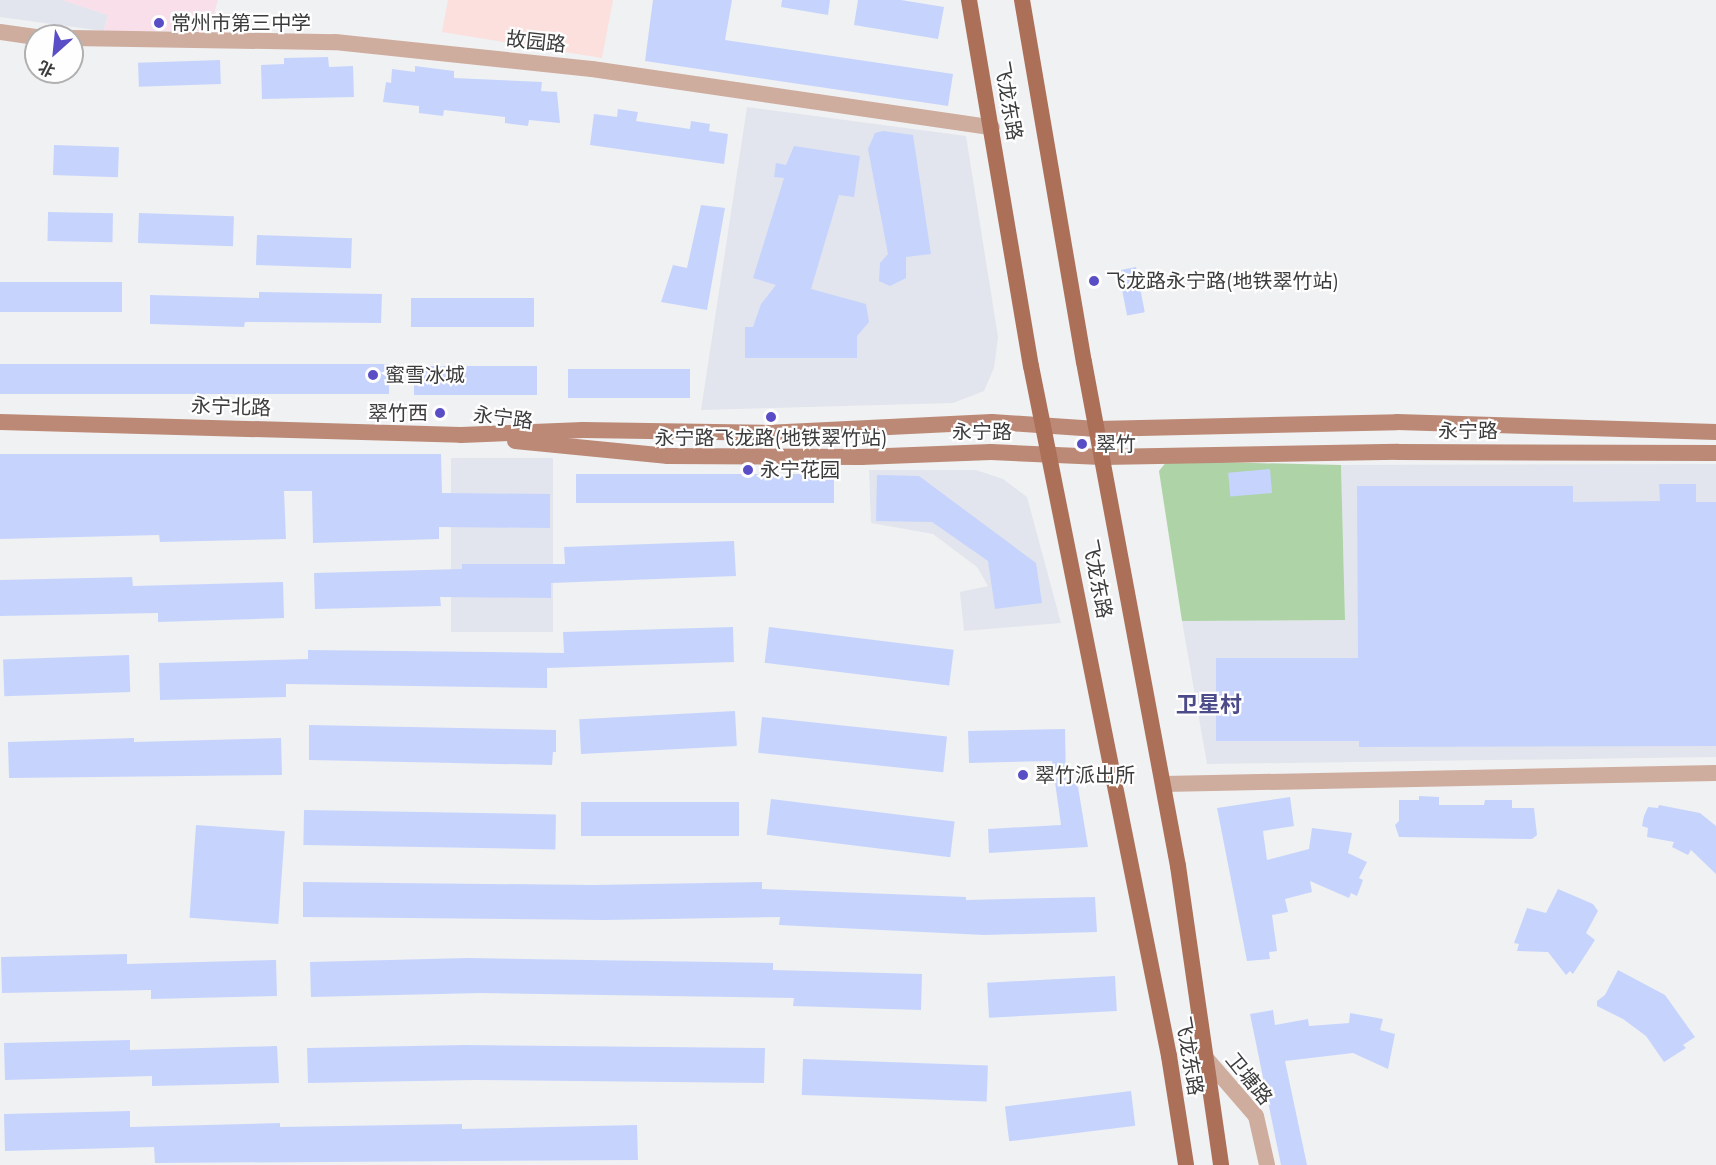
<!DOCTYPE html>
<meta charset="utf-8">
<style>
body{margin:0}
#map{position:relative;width:1716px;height:1165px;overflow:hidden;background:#f0f1f2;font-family:Montserrat,"Noto Sans SC",sans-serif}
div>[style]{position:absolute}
.built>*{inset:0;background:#e2e5ed;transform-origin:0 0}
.industrial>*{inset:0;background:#fbe0de}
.education>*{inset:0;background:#f8dfe9}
.green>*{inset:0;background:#add3a7}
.building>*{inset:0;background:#c6d4fd;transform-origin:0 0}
.minor>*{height:16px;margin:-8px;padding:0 8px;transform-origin:8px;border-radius:8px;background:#ceac9e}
.secondary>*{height:16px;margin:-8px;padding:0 8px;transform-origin:8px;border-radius:8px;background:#bb8976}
.primary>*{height:16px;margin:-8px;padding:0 8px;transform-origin:8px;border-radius:8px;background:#ac7059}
.dots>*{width:16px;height:16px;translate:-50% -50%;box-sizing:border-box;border:3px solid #fefeff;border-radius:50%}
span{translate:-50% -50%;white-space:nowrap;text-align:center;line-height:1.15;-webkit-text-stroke:4.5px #fefeff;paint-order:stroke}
.poi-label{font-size:20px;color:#3c3c3d}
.left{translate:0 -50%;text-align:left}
.right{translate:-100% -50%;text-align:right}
.street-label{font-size:20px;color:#3c3c3d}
.quarter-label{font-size:22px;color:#4c4b89;font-weight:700}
.north{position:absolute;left:24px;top:24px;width:60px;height:60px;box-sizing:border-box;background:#fefeff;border:2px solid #b0b0b1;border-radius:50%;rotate:207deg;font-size:16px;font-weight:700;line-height:24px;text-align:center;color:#3c3c3d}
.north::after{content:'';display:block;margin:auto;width:21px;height:27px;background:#5a4ec6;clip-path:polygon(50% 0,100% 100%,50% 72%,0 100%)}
</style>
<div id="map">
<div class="built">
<i style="clip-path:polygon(0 0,62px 0,108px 15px,104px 31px,0 17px)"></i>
<i style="clip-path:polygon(747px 107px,966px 136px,998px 337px,994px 368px,984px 391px,953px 403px,701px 410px)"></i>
<i style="left:451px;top:458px;width:102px;height:174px"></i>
<i style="clip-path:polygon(1716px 464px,1716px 757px,1207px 764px,1182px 621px,1345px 620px,1341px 465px)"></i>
<i style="clip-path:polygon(869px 470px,976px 470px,1003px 479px,1027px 497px,1061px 623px,964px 631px,960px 592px,988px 586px,977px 567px,933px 534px,871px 523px)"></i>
</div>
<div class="industrial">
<i style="clip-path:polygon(448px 0,613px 0,602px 58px,442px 32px)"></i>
</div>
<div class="education">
<i style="clip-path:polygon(62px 0,218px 0,209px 31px,104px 31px,108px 15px)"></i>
</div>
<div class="green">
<i style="clip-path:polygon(1167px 461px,1341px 465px,1345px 620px,1182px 621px,1159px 471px)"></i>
</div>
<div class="building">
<i style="clip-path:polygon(653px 0,732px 0,725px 40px,953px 74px,948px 106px,645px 61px)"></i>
<i style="clip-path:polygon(782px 0,830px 0,828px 15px,781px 7px)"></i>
<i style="clip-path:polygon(858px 0,901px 0,944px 7px,938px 39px,854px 25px)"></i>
<i style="clip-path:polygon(328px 57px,329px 67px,353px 66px,354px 97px,262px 99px,261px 65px,284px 64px,284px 58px)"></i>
<i style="left:220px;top:60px;width:24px;height:82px;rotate:88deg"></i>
<i style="clip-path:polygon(415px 66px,454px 71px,454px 78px,542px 82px,541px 91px,557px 92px,560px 123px,529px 120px,528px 126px,505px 123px,505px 117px,444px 110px,443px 116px,419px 113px,419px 106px,383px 102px,386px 82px,391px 83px,392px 69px,415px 72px)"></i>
<i style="clip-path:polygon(618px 109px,638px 112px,636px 121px,690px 129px,691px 121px,710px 124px,709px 131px,728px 134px,724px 164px,590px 145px,594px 114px,617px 117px)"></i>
<i style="clip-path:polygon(883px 131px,913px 135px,931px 254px,906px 257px,906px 278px,890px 286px,879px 281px,880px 263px,888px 254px,868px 149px,875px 133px)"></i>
<i style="left:54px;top:145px;width:65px;height:30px;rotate:2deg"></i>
<i style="clip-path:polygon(794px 146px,860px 156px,854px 197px,839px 195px,811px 289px,866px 304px,869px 322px,857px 336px,857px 358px,745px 358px,745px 327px,753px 327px,761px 304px,776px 285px,753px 278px,784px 178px,774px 177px,776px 163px,786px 165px)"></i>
<i style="clip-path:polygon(701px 205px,725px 208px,707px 310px,661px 302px,673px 265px,687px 268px)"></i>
<i style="left:48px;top:212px;width:65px;height:29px;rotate:1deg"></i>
<i style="left:139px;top:213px;width:95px;height:30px;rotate:2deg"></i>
<i style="left:257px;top:235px;width:95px;height:30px;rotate:2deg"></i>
<i style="left:1136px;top:267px;width:46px;height:18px;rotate:79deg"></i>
<i style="left:122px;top:282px;width:30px;height:122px;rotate:90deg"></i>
<i style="clip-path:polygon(259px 292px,382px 294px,381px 323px,245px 322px,244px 327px,150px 324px,150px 295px,259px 298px)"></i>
<i style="left:411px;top:298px;width:123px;height:29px"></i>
<i style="left:0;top:364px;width:389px;height:30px"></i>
<i style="left:414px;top:366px;width:123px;height:29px"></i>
<i style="left:568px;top:369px;width:122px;height:29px"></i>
<i style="clip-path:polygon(0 454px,441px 454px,442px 493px,550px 494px,550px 528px,439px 527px,439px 539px,313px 543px,312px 491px,284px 491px,286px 539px,160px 542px,159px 535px,0 539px)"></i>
<i style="left:1270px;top:469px;width:24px;height:42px;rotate:85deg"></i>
<i style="left:576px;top:474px;width:258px;height:29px"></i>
<i style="clip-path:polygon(877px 475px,919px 476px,1036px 563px,1042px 603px,995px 609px,988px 561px,932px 522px,876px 521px)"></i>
<i style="clip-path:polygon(1659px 484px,1696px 484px,1696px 502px,1716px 502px,1716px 746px,1359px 747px,1359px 741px,1216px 741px,1216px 658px,1358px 658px,1357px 486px,1573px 486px,1573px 502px,1660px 501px)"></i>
<i style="clip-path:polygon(734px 541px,736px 576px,551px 583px,551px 598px,440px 597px,441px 606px,315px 609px,314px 573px,462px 569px,462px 564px,565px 564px,564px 547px)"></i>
<i style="clip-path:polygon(132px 577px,133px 586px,283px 582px,284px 618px,158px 622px,158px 613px,0 616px,0 580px)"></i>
<i style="clip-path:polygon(733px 627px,734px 662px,547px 668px,547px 688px,286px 684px,286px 697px,160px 700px,159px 663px,308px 659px,308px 650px,564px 653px,563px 632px)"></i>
<i style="left:769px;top:627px;width:186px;height:36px;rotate:7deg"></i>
<i style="left:129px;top:655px;width:37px;height:126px;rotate:88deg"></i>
<i style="left:735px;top:711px;width:35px;height:156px;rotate:87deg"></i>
<i style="left:762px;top:717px;width:186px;height:36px;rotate:6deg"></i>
<i style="clip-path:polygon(309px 725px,556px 730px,556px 752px,553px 752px,552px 765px,309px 760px)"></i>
<i style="clip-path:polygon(1065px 729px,1066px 782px,1077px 781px,1088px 847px,989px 853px,988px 829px,1061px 825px,1052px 761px,969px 763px,968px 731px)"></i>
<i style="clip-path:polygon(134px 738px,134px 742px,281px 738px,282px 775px,9px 778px,8px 742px)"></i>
<i style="clip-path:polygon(1419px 796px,1439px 797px,1439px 805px,1484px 805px,1485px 800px,1512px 800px,1512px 808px,1534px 808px,1537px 835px,1532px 839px,1399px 837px,1395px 825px,1399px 821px,1399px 800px,1419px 800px)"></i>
<i style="clip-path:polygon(1290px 797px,1294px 826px,1263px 831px,1267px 860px,1309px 849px,1312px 828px,1352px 833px,1348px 853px,1367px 862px,1359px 878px,1363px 880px,1357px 896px,1351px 893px,1349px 898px,1310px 881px,1312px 892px,1285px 899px,1288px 912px,1272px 915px,1277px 951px,1269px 952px,1270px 959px,1247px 961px,1217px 808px)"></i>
<i style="left:771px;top:799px;width:185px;height:36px;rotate:7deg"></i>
<i style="left:739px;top:802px;width:34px;height:158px;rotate:90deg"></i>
<i style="clip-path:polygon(1659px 805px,1700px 813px,1716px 826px,1716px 874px,1691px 850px,1688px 855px,1672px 847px,1674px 842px,1647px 837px,1648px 828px,1642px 826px,1644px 816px,1648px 807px,1658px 808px)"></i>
<i style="left:304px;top:810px;width:252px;height:35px;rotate:1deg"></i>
<i style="left:196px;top:825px;width:89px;height:93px;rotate:4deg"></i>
<i style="clip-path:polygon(303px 882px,594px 885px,762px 882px,762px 889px,966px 897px,966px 900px,1095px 897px,1097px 932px,984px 935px,779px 925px,780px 917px,605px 920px,303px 917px)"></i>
<i style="clip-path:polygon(1558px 889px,1593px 904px,1598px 911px,1586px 933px,1595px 940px,1573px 974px,1570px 971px,1566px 975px,1548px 952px,1517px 951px,1519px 944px,1514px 943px,1527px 908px,1546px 913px)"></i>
<i style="clip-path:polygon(127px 954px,127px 964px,276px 960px,277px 996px,151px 999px,151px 990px,2px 993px,1px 957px)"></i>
<i style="clip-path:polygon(468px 958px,773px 963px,773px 970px,922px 974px,921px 1010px,793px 1006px,794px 998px,482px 993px,311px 997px,310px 962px)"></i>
<i style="clip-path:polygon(1618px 970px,1665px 995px,1695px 1037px,1683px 1045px,1686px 1048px,1664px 1062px,1646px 1036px,1623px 1019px,1597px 1006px,1597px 1001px,1605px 995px)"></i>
<i style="left:1115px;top:976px;width:35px;height:128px;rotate:87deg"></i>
<i style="clip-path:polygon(1273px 1010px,1275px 1025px,1308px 1019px,1309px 1026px,1349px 1023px,1350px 1013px,1383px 1019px,1380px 1030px,1395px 1034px,1388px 1069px,1353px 1053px,1285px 1061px,1307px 1165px,1281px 1165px,1250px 1014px)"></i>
<i style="clip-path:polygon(130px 1040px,130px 1050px,277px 1046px,279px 1083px,152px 1086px,152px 1076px,5px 1080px,4px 1043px)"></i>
<i style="clip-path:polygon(465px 1045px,765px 1048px,764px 1083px,474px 1080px,308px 1083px,307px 1048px)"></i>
<i style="left:803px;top:1059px;width:185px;height:36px;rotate:2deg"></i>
<i style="left:1131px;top:1091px;width:35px;height:127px;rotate:83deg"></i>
<i style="clip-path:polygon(130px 1111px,130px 1127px,280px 1123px,280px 1127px,462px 1124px,462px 1129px,637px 1125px,638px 1160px,155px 1163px,154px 1147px,5px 1151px,4px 1114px)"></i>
</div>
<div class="minor">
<i style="left:0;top:32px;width:36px;rotate:8deg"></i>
<i style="left:72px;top:38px;width:263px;rotate:0.9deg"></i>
<i style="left:335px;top:42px;width:258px;rotate:6deg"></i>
<i style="left:592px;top:69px;width:404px;rotate:8.3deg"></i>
<i style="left:1164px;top:784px;width:552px;rotate:-1.14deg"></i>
<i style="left:1204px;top:1056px;width:79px;rotate:49.1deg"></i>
<i style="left:1256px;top:1116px;width:50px;rotate:77.3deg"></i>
</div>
<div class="secondary">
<i style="left:0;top:422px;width:461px;rotate:1.6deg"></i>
<i style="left:461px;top:435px;width:122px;rotate:-2.3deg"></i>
<i style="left:583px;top:430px;width:183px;rotate:0.9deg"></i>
<i style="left:766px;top:433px;width:226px;rotate:-2.8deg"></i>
<i style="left:992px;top:422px;width:105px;rotate:3.8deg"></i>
<i style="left:1097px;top:429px;width:300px;rotate:-1.3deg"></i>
<i style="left:1397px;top:422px;width:319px;rotate:1.8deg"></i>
<i style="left:515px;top:441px;width:154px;rotate:5.6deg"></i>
<i style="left:668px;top:456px;width:193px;rotate:0.3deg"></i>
<i style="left:861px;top:457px;width:130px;rotate:-2.2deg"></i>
<i style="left:991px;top:452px;width:111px;rotate:2.6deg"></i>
<i style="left:1102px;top:457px;width:296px;rotate:-1deg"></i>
<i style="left:1398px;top:452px;width:318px;rotate:0.2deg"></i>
</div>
<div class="primary">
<i style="left:969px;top:0;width:371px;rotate:80.4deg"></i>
<i style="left:1031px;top:366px;width:704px;rotate:78.69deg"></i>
<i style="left:1169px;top:1056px;width:110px;rotate:81.1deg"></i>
<i style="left:1022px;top:0;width:367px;rotate:80.3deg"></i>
<i style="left:1084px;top:362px;width:513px;rotate:79.44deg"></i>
<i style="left:1178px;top:866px;width:302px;rotate:81.8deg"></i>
</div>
<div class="dots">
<i style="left:159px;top:23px;background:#5a4ec6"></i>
<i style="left:1094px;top:281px;background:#5a4ec6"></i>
<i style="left:373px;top:375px;background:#5a4ec6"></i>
<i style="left:440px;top:413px;background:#5a4ec6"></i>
<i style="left:771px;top:417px;background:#5a4ec6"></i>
<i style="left:1082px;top:444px;background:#5a4ec6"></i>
<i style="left:748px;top:470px;background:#5a4ec6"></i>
<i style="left:1023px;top:775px;background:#5a4ec6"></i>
</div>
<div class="poi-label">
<span class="left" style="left:171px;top:23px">常州市第三中学</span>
<span class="left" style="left:1106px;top:281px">飞龙路永宁路(地铁翠竹站)</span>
<span class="left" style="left:385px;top:375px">蜜雪冰城</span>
<span class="right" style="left:428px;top:413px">翠竹西</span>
<span style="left:771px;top:438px">永宁路飞龙路(地铁翠竹站)</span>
<span class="left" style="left:1096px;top:444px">翠竹</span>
<span class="left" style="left:760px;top:470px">永宁花园</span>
<span class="left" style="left:1035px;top:775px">翠竹派出所</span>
</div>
<div class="street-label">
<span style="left:536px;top:42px;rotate:6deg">故园路</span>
<span style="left:1008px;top:101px;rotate:80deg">飞龙东路</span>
<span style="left:231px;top:407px;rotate:2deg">永宁北路</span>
<span style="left:503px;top:418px;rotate:7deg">永宁路</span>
<span style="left:1468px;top:431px">永宁路</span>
<span style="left:982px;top:432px">永宁路</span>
<span style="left:1097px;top:579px;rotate:79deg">飞龙东路</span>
<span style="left:1189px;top:1056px;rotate:80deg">飞龙东路</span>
<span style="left:1249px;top:1079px;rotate:51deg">卫塘路</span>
</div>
<div class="quarter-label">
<span style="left:1209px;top:705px">卫星村</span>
</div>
<div class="north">北</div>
</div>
